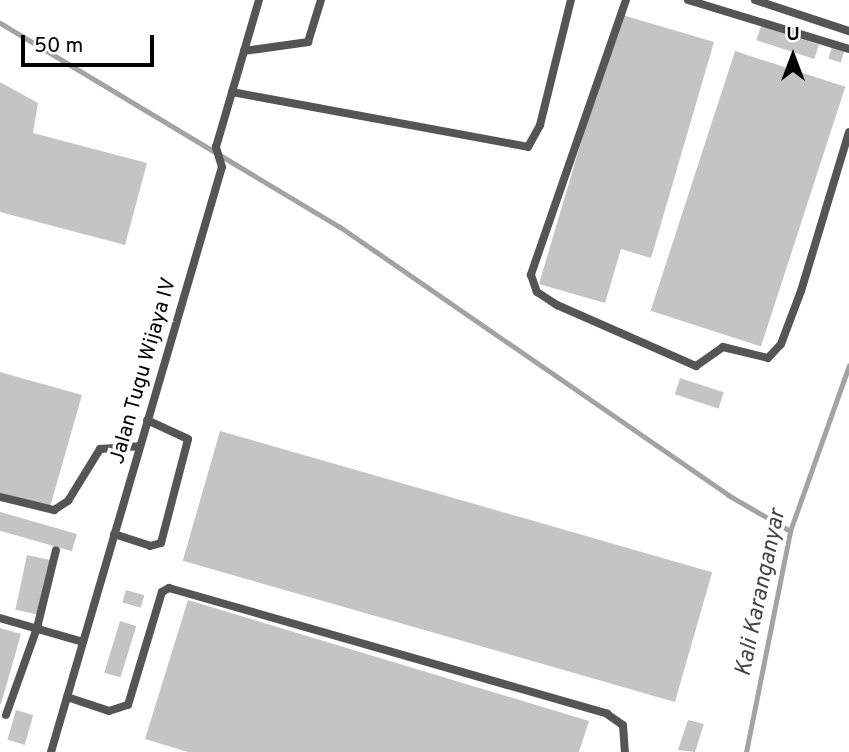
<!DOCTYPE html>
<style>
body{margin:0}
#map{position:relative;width:849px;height:752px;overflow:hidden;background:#fff;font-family:Overpass,sans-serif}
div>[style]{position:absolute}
.stream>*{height:5px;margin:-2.5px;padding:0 2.5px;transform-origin:2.5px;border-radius:2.5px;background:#a3a3a3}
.building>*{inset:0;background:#c4c4c4;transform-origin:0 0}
.service>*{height:8px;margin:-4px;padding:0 4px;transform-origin:4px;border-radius:4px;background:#555}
span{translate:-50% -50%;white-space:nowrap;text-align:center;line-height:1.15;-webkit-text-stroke:7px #fff;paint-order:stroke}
.street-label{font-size:21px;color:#000}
.water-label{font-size:23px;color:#444;font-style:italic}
.north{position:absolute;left:758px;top:21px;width:70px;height:70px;-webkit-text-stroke:5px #fff;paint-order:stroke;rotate:0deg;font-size:19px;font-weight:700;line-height:28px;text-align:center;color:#000}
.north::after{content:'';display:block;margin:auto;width:24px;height:32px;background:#000;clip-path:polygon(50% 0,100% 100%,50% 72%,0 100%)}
.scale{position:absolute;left:21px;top:35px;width:133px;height:32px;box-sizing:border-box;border:4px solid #000;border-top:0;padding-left:9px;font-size:21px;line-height:24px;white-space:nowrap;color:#000;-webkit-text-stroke:5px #fff;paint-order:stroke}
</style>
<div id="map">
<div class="stream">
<i style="left:0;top:23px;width:397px;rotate:31deg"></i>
<i style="left:340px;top:227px;width:472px;rotate:34.6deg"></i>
<i style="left:728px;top:495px;width:72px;rotate:30.1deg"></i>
<i style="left:746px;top:752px;width:225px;rotate:-78.7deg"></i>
<i style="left:790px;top:531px;width:176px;rotate:-70.4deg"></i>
</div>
<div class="building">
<i style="clip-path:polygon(619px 14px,714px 42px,651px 258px,621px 249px,605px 303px,539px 284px)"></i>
<i style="left:761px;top:26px;width:61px;height:15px;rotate:18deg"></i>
<i style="left:832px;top:47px;width:13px;height:12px;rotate:18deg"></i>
<i style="left:735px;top:51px;width:116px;height:273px;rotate:18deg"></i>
<i style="clip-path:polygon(0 82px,38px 103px,33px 133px,147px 163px,125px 245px,0 212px)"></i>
<i style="clip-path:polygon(0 372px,82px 395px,50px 507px,0 493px)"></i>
<i style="left:680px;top:378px;width:46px;height:17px;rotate:18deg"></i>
<i style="left:220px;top:431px;width:512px;height:135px;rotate:16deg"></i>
<i style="left:0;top:512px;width:80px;height:18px;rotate:16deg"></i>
<i style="left:27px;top:555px;width:25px;height:56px;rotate:12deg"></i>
<i style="left:126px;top:590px;width:19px;height:13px;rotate:16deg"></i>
<i style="clip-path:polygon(188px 600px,589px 721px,579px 752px,188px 752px,145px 739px)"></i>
<i style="left:120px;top:621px;width:17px;height:54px;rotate:17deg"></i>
<i style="clip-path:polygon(0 628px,21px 634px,1px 704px,0 704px)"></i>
<i style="left:16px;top:710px;width:18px;height:31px;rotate:16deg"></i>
<i style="clip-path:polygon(688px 720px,704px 724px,695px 752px,678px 750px)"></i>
</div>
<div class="service">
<i style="left:626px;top:0;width:291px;rotate:109.1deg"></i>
<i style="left:531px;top:275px;width:18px;rotate:71deg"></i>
<i style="left:537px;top:292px;width:24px;rotate:33deg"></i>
<i style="left:557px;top:305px;width:152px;rotate:23.7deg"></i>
<i style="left:696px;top:366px;width:33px;rotate:-35deg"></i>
<i style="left:723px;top:347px;width:46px;rotate:13.7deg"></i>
<i style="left:768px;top:358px;width:19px;rotate:-47deg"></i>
<i style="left:781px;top:344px;width:57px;rotate:-69.3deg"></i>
<i style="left:801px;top:291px;width:166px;rotate:-73.2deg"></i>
<i style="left:688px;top:0;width:168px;rotate:16.9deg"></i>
<i style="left:755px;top:0;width:99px;rotate:18.3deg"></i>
<i style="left:244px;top:51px;width:65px;rotate:-8deg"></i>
<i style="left:308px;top:42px;width:44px;rotate:-72.8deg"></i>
<i style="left:232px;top:92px;width:301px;rotate:10.5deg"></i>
<i style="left:528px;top:147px;width:25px;rotate:-61deg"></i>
<i style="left:540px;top:125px;width:129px;rotate:-76.1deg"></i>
<i style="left:0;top:497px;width:56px;rotate:13.5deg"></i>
<i style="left:54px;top:510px;width:17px;rotate:-33deg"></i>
<i style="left:68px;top:501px;width:61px;rotate:-58.4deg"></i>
<i style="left:100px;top:449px;width:39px;rotate:-4deg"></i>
<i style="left:114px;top:534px;width:38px;rotate:18deg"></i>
<i style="left:150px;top:546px;width:11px;rotate:-15deg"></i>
<i style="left:161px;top:543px;width:107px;rotate:-75.4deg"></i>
<i style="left:188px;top:439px;width:45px;rotate:-155.1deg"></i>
<i style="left:0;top:618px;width:86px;rotate:16.1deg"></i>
<i style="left:67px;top:697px;width:44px;rotate:18.4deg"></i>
<i style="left:109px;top:711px;width:20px;rotate:-18deg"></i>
<i style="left:128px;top:705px;width:118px;rotate:-73.3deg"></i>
<i style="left:162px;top:592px;width:8px;rotate:-30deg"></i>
<i style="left:169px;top:588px;width:456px;rotate:16deg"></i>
<i style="left:607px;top:714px;width:19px;rotate:35deg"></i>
<i style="left:623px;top:725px;width:27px;rotate:86deg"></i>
<i style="left:6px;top:715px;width:92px;rotate:-70.4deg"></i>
<i style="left:37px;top:628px;width:80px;rotate:-76.3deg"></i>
<i style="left:51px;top:752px;width:609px;rotate:-73.71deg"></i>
<i style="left:222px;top:167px;width:21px;rotate:-107deg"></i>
<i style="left:216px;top:147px;width:153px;rotate:-73.7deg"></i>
</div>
<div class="street-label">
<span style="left:144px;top:371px;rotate:-74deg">Jalan Tugu Wijaya IV</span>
</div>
<div class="water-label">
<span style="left:762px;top:593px;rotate:-78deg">Kali Karanganyar</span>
</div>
<div class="north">U</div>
<div class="scale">50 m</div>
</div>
